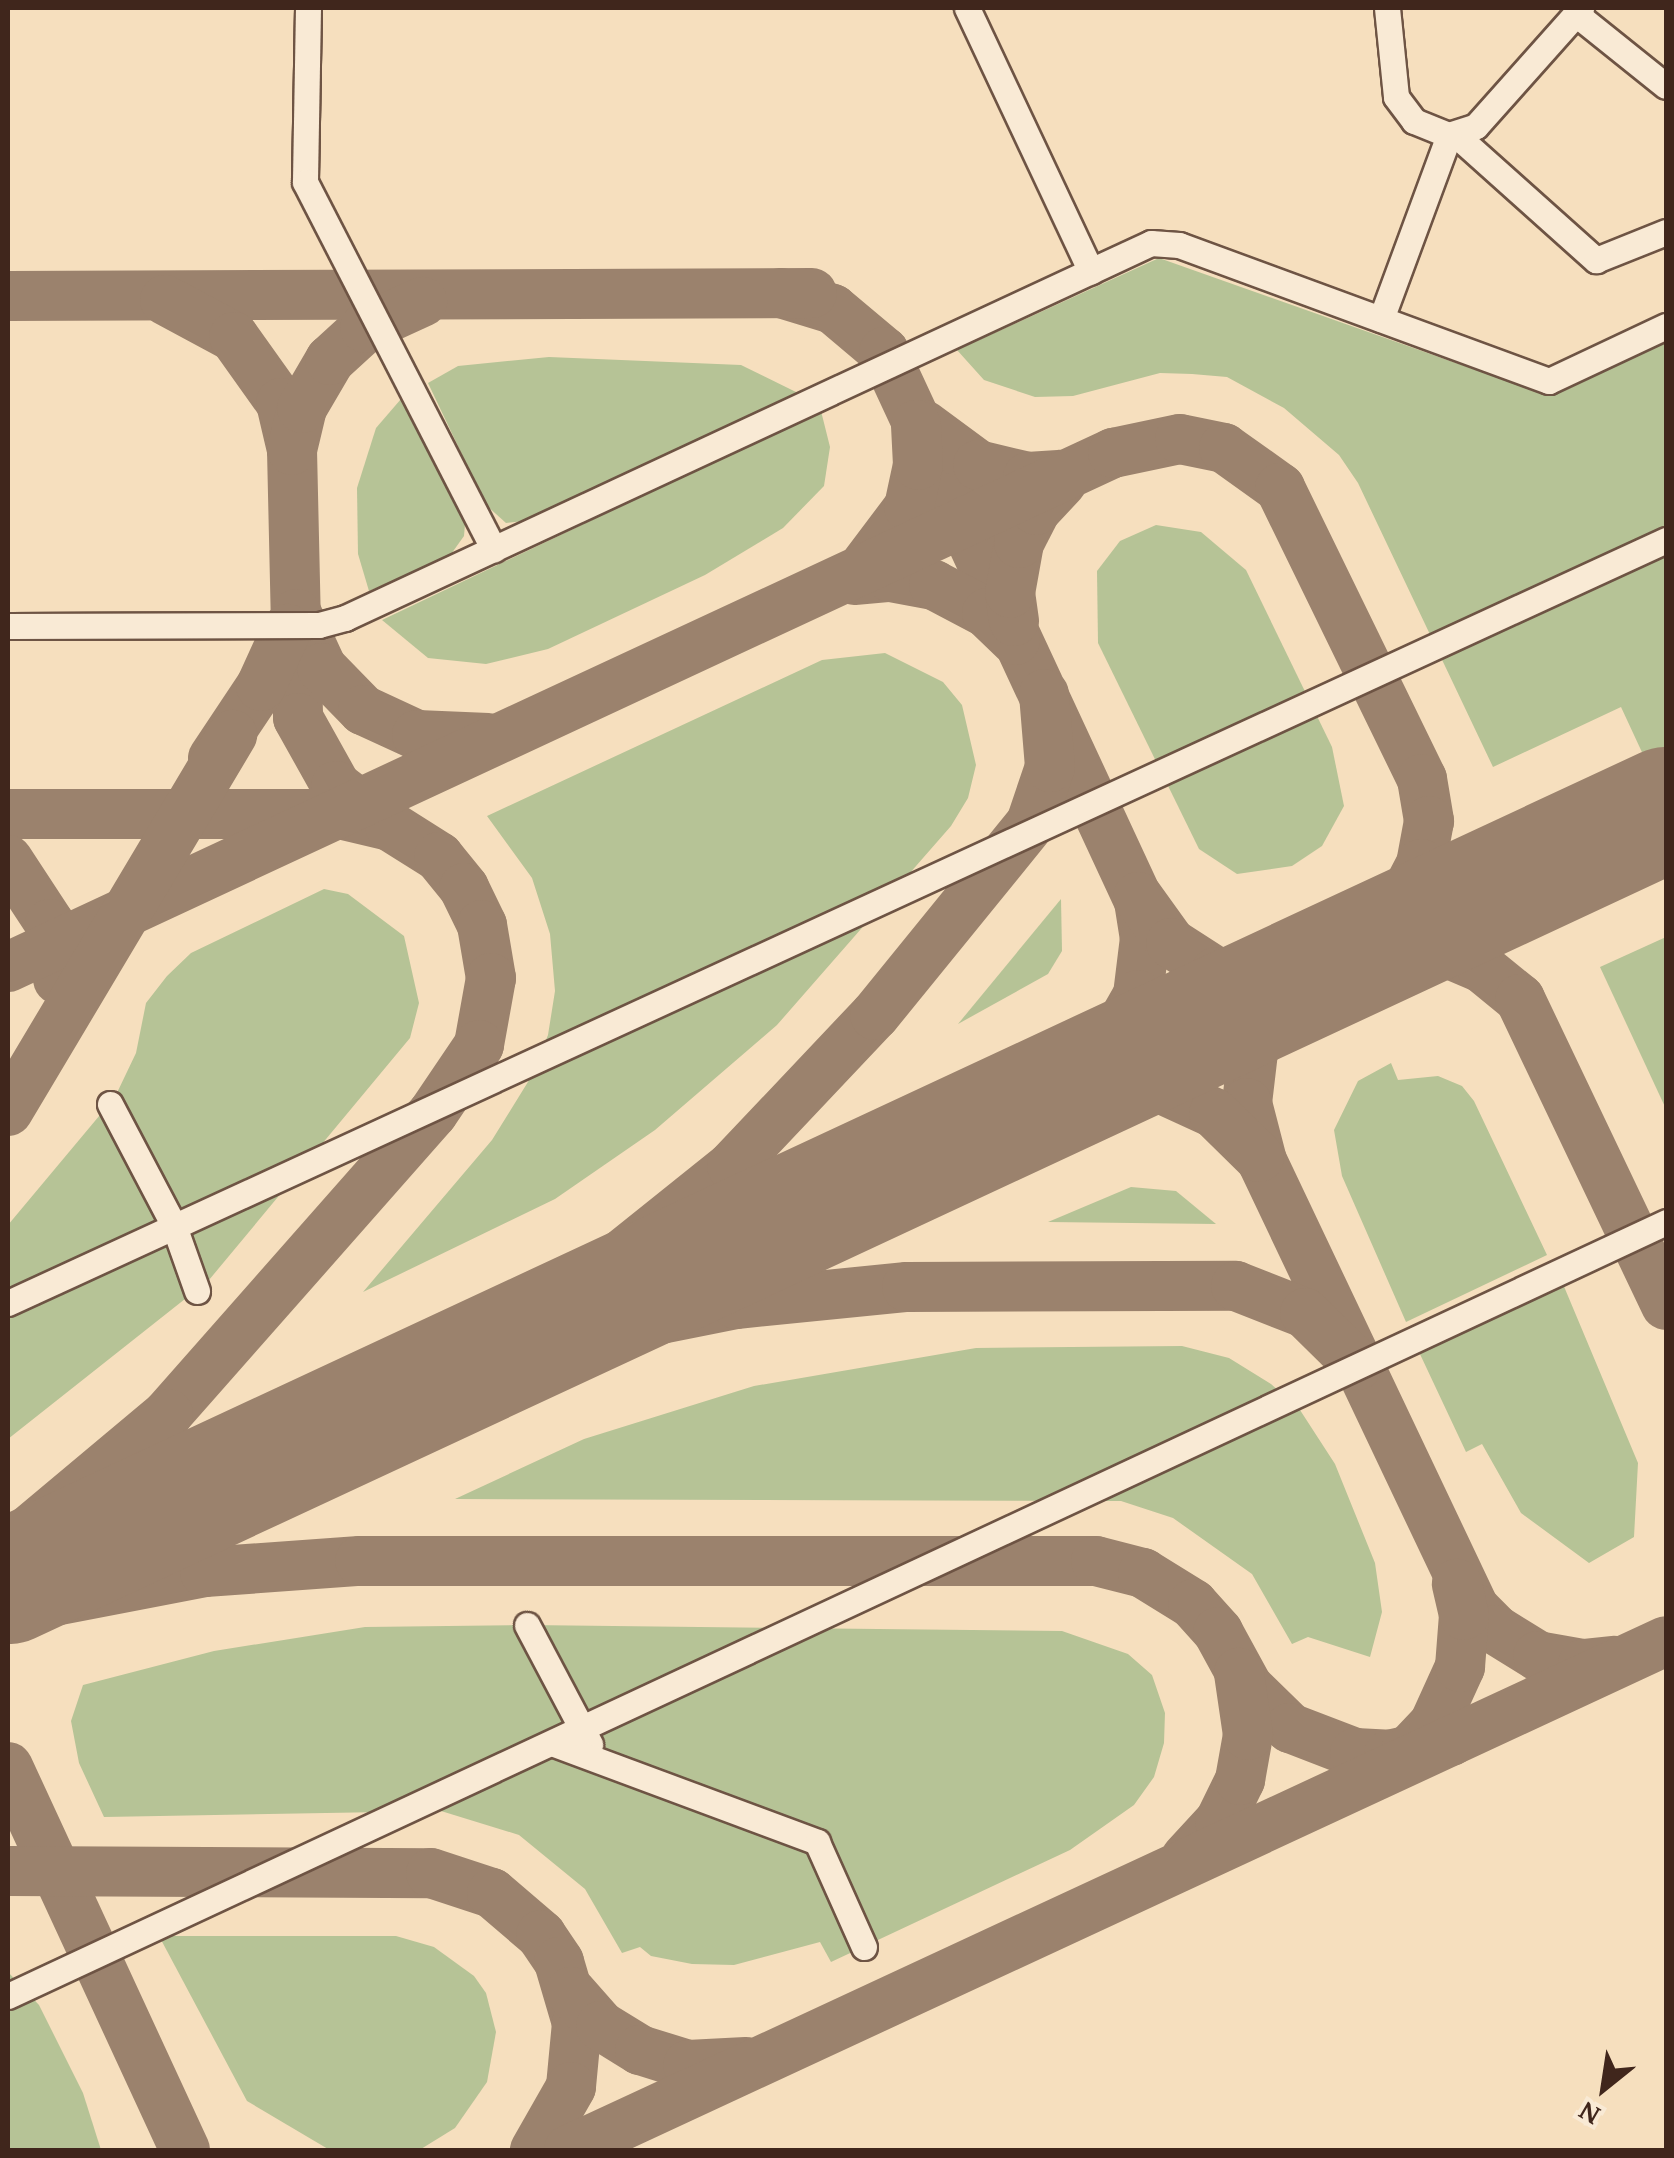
<!DOCTYPE html>
<style>
body{margin:0}
#map{position:relative;width:1674px;height:2158px;overflow:hidden;background:#f6dfbe;font-family:"Gentium Book Plus",serif}
div>[style]{position:absolute}
.green>*{inset:0;background:#b6c396}
.taxiway>*{height:50px;margin:-25px;padding:0 25px;transform-origin:25px;border-radius:25px;background:#9b826d}
.runway>*{height:125px;margin:-62.5px;padding:0 62.5px;transform-origin:62.5px;border-radius:62.5px;background:#9b826d}
.roads{filter:drop-shadow(2px 0 #6e5444) drop-shadow(-2px 0 #6e5444) drop-shadow(0 2px #6e5444) drop-shadow(0 -2px #6e5444)}
.minor>*{height:25px;margin:-12.5px;padding:0 12.5px;transform-origin:12.5px;border-radius:12.5px;background:#f9ead5}
span{translate:-50% -50%;white-space:nowrap;text-align:center;line-height:1.15;-webkit-text-stroke:8px #f9ead5;paint-order:stroke}
.frame{position:absolute;inset:0;border:10px solid #40261c;pointer-events:none}
.north{position:absolute;left:1554px;top:2038px;width:100px;height:100px;-webkit-text-stroke:8px #f9ead5;paint-order:stroke;rotate:210deg;font-size:28px;font-weight:700;line-height:40px;text-align:center;color:#40261c}
.north::after{content:'';display:block;margin:auto;width:35px;height:45px;background:#40261c;clip-path:polygon(50% 0,100% 100%,50% 72%,0 100%)}
</style>
<div id="map">
<div class="green">
<i style="clip-path:polygon(1159px 258px,1538px 392px,1566px 390px,1666px 342px,1666px 804px,1621px 707px,1493px 767px,1358px 483px,1339px 455px,1284px 408px,1227px 377px,1192px 374px,1160px 373px,1073px 396px,1035px 397px,984px 380px,957px 350px)"></i>
<i style="clip-path:polygon(549px 357px,741px 365px,798px 393px,524px 521px,506px 523px,486px 505px,428px 383px,458px 366px)"></i>
<i style="clip-path:polygon(401px 399px,465px 524px,464px 536px,449px 557px,369px 591px,358px 554px,357px 488px,376px 428px)"></i>
<i style="clip-path:polygon(821px 411px,830px 447px,824px 486px,783px 528px,705px 575px,548px 649px,486px 664px,428px 658px,382px 620px)"></i>
<i style="clip-path:polygon(1156px 525px,1201px 532px,1246px 570px,1332px 747px,1344px 806px,1322px 846px,1292px 866px,1237px 874px,1199px 849px,1098px 643px,1097px 571px,1120px 541px)"></i>
<i style="clip-path:polygon(885px 653px,943px 682px,962px 705px,976px 765px,968px 798px,951px 826px,777px 1025px,655px 1130px,555px 1199px,363px 1292px,492px 1140px,531px 1077px,548px 1035px,555px 991px,550px 934px,532px 878px,487px 816px,822px 660px)"></i>
<i style="clip-path:polygon(324px 889px,348px 894px,404px 936px,419px 1003px,410px 1038px,209px 1280px,8px 1439px,8px 1225px,115px 1097px,136px 1053px,146px 1003px,167px 976px,191px 953px)"></i>
<i style="clip-path:polygon(1061px 899px,1062px 951px,1048px 974px,958px 1024px)"></i>
<i style="clip-path:polygon(1666px 937px,1666px 1109px,1600px 967px)"></i>
<i style="clip-path:polygon(1391px 1063px,1398px 1080px,1438px 1076px,1462px 1086px,1474px 1101px,1547px 1255px,1406px 1322px,1342px 1176px,1334px 1130px,1358px 1081px)"></i>
<i style="clip-path:polygon(1131px 1187px,1176px 1191px,1216px 1224px,1048px 1222px)"></i>
<i style="clip-path:polygon(1555px 1265px,1638px 1463px,1634px 1537px,1589px 1563px,1521px 1513px,1482px 1444px,1466px 1452px,1411px 1335px)"></i>
<i style="clip-path:polygon(1182px 1346px,1229px 1358px,1271px 1384px,1300px 1410px,1335px 1464px,1375px 1563px,1382px 1612px,1370px 1657px,1308px 1637px,1292px 1644px,1252px 1574px,1173px 1518px,1121px 1501px,455px 1499px,584px 1439px,754px 1386px,976px 1348px)"></i>
<i style="clip-path:polygon(527px 1625px,1062px 1631px,1128px 1654px,1152px 1675px,1165px 1713px,1164px 1743px,1154px 1777px,1134px 1805px,1070px 1850px,831px 1962px,820px 1942px,734px 1965px,692px 1964px,651px 1956px,640px 1947px,622px 1953px,585px 1889px,519px 1835px,441px 1811px,104px 1817px,79px 1763px,71px 1721px,83px 1685px,214px 1651px,365px 1627px)"></i>
<i style="clip-path:polygon(159px 1936px,396px 1936px,434px 1947px,474px 1976px,486px 1993px,496px 2032px,487px 2082px,455px 2128px,421px 2149px,328px 2149px,247px 2101px)"></i>
<i style="clip-path:polygon(8px 1972px,39px 2005px,83px 2093px,101px 2150px,8px 2150px)"></i>
</div>
<div class="taxiway">
<i style="left:781px;top:293px;width:54px;rotate:17.1deg"></i>
<i style="left:833px;top:309px;width:67px;rotate:40.1deg"></i>
<i style="left:884px;top:352px;width:605px;rotate:65.09deg"></i>
<i style="left:1139px;top:901px;width:37px;rotate:81deg"></i>
<i style="left:1145px;top:938px;width:57px;rotate:97deg"></i>
<i style="left:1138px;top:995px;width:73px;rotate:119.7deg"></i>
<i style="left:1102px;top:1058px;width:56px;rotate:142.3deg"></i>
<i style="left:8px;top:296px;width:804px;rotate:-0.21deg"></i>
<i style="left:165px;top:300px;width:78px;rotate:28.2deg"></i>
<i style="left:234px;top:337px;width:81px;rotate:54.5deg"></i>
<i style="left:281px;top:403px;width:48px;rotate:76.8deg"></i>
<i style="left:292px;top:450px;width:268px;rotate:88.7deg"></i>
<i style="left:298px;top:718px;width:78px;rotate:60.8deg"></i>
<i style="left:336px;top:786px;width:59px;rotate:37.5deg"></i>
<i style="left:924px;top:425px;width:67px;rotate:36.5deg"></i>
<i style="left:978px;top:465px;width:51px;rotate:13.5deg"></i>
<i style="left:1028px;top:477px;width:31px;rotate:-4deg"></i>
<i style="left:292px;top:450px;width:43px;rotate:-76.6deg"></i>
<i style="left:302px;top:408px;width:56px;rotate:-59.7deg"></i>
<i style="left:330px;top:360px;width:47px;rotate:-42.4deg"></i>
<i style="left:365px;top:328px;width:63px;rotate:-24.5deg"></i>
<i style="left:866px;top:564px;width:71px;rotate:-53deg"></i>
<i style="left:909px;top:507px;width:43px;rotate:-77.9deg"></i>
<i style="left:918px;top:465px;width:40px;rotate:-92.9deg"></i>
<i style="left:854px;top:580px;width:36px;rotate:-5deg"></i>
<i style="left:890px;top:577px;width:45px;rotate:10.3deg"></i>
<i style="left:934px;top:585px;width:60px;rotate:27.8deg"></i>
<i style="left:987px;top:613px;width:39px;rotate:44deg"></i>
<i style="left:297px;top:614px;width:60px;rotate:65.2deg"></i>
<i style="left:322px;top:668px;width:59px;rotate:45.7deg"></i>
<i style="left:363px;top:710px;width:60px;rotate:24.8deg"></i>
<i style="left:417px;top:735px;width:71px;rotate:2.4deg"></i>
<i style="left:1014px;top:621px;width:28px;rotate:-98deg"></i>
<i style="left:1010px;top:593px;width:51px;rotate:-79.8deg"></i>
<i style="left:1019px;top:543px;width:37px;rotate:-63deg"></i>
<i style="left:1036px;top:510px;width:38px;rotate:-47deg"></i>
<i style="left:213px;top:758px;width:87px;rotate:-56.3deg"></i>
<i style="left:261px;top:686px;width:63px;rotate:-65.5deg"></i>
<i style="left:8px;top:814px;width:331px"></i>
<i style="left:339px;top:814px;width:52px;rotate:13.2deg"></i>
<i style="left:390px;top:826px;width:58px;rotate:32.3deg"></i>
<i style="left:439px;top:857px;width:40px;rotate:51deg"></i>
<i style="left:464px;top:888px;width:41px;rotate:64.1deg"></i>
<i style="left:482px;top:925px;width:54px;rotate:80.4deg"></i>
<i style="left:491px;top:978px;width:68px;rotate:100.2deg"></i>
<i style="left:479px;top:1045px;width:82px;rotate:124.1deg"></i>
<i style="left:433px;top:1113px;width:401px;rotate:131.4deg"></i>
<i style="left:168px;top:1414px;width:209px;rotate:140.1deg"></i>
<i style="left:8px;top:860px;width:77px;rotate:56.7deg"></i>
<i style="left:50px;top:924px;width:56px;rotate:81.7deg"></i>
<i style="left:1138px;top:897px;width:57px;rotate:54.3deg"></i>
<i style="left:1171px;top:943px;width:54px;rotate:32.8deg"></i>
<i style="left:1216px;top:972px;width:52px;rotate:12.2deg"></i>
<i style="left:1267px;top:983px;width:48px;rotate:-9.7deg"></i>
<i style="left:1360px;top:951px;width:73px;rotate:-3.1deg"></i>
<i style="left:1433px;top:947px;width:53px;rotate:23.2deg"></i>
<i style="left:1482px;top:968px;width:49px;rotate:39.2deg"></i>
<i style="left:1520px;top:999px;width:339px;rotate:64.5deg"></i>
<i style="left:8px;top:967px;width:1219px;rotate:-24.95deg"></i>
<i style="left:1113px;top:453px;width:68px;rotate:-11.8deg"></i>
<i style="left:1180px;top:439px;width:45px;rotate:11.6deg"></i>
<i style="left:1224px;top:448px;width:69px;rotate:35.5deg"></i>
<i style="left:1280px;top:488px;width:324px;rotate:64deg"></i>
<i style="left:1422px;top:779px;width:43px;rotate:80.5deg"></i>
<i style="left:1429px;top:821px;width:44px;rotate:100.5deg"></i>
<i style="left:1421px;top:864px;width:54px;rotate:117.5deg"></i>
<i style="left:1396px;top:912px;width:53px;rotate:132.7deg"></i>
<i style="left:1314px;top:975px;width:59px;rotate:136.4deg"></i>
<i style="left:1271px;top:1016px;width:40px;rotate:116.6deg"></i>
<i style="left:1253px;top:1052px;width:51px;rotate:96.7deg"></i>
<i style="left:1247px;top:1103px;width:60px;rotate:75.5deg"></i>
<i style="left:1262px;top:1161px;width:495px;rotate:64.6deg"></i>
<i style="left:1474px;top:1608px;width:31px;rotate:45deg"></i>
<i style="left:1496px;top:1630px;width:49px;rotate:31.8deg"></i>
<i style="left:1538px;top:1656px;width:46px;rotate:10.1deg"></i>
<i style="left:1583px;top:1664px;width:31px;rotate:-6deg"></i>
<i style="left:1060px;top:1092px;width:54px;rotate:-10.7deg"></i>
<i style="left:1113px;top:1082px;width:38px;rotate:3deg"></i>
<i style="left:1151px;top:1084px;width:69px;rotate:24.7deg"></i>
<i style="left:1214px;top:1113px;width:63px;rotate:44.4deg"></i>
<i style="left:8px;top:1111px;width:438px;rotate:-59.2deg"></i>
<i style="left:483px;top:1351px;width:109px;rotate:-32.7deg"></i>
<i style="left:575px;top:1292px;width:201px;rotate:-38.7deg"></i>
<i style="left:732px;top:1166px;width:208px;rotate:-46.6deg"></i>
<i style="left:875px;top:1015px;width:247px;rotate:-50.9deg"></i>
<i style="left:1031px;top:823px;width:59px;rotate:-71.3deg"></i>
<i style="left:1050px;top:767px;width:73px;rotate:-94.7deg"></i>
<i style="left:411px;top:1393px;width:240px;rotate:-16.9deg"></i>
<i style="left:641px;top:1323px;width:97px;rotate:-11.3deg"></i>
<i style="left:736px;top:1304px;width:172px;rotate:-5.7deg"></i>
<i style="left:907px;top:1287px;width:329px;rotate:-0.2deg"></i>
<i style="left:1236px;top:1286px;width:74px;rotate:21.4deg"></i>
<i style="left:1305px;top:1313px;width:74px;rotate:44.5deg"></i>
<i style="left:8px;top:1560px;width:65px;rotate:-8deg"></i>
<i style="left:8px;top:1610px;width:201px;rotate:-10.9deg"></i>
<i style="left:205px;top:1572px;width:155px;rotate:-4.1deg"></i>
<i style="left:360px;top:1561px;width:736px"></i>
<i style="left:1096px;top:1561px;width:49px;rotate:14.3deg"></i>
<i style="left:1143px;top:1573px;width:59px;rotate:31.8deg"></i>
<i style="left:1193px;top:1604px;width:38px;rotate:48deg"></i>
<i style="left:1218px;top:1632px;width:63px;rotate:61.4deg"></i>
<i style="left:1248px;top:1687px;width:59px;rotate:44.3deg"></i>
<i style="left:1290px;top:1728px;width:70px;rotate:21deg"></i>
<i style="left:1355px;top:1753px;width:34px;rotate:3deg"></i>
<i style="left:1389px;top:1755px;width:64px;rotate:-12.7deg"></i>
<i style="left:1401px;top:1759px;width:48px;rotate:-46.7deg"></i>
<i style="left:1434px;top:1724px;width:63px;rotate:-65.5deg"></i>
<i style="left:1460px;top:1667px;width:52px;rotate:-85.6deg"></i>
<i style="left:1464px;top:1615px;width:32px;rotate:-103deg"></i>
<i style="left:8px;top:1767px;width:422px;rotate:65.2deg"></i>
<i style="left:1186px;top:1858px;width:50px;rotate:-47.4deg"></i>
<i style="left:1220px;top:1821px;width:46px;rotate:-64deg"></i>
<i style="left:1240px;top:1780px;width:46px;rotate:-79.9deg"></i>
<i style="left:1248px;top:1735px;width:63px;rotate:-98.3deg"></i>
<i style="left:8px;top:1871px;width:423px;rotate:0.3deg"></i>
<i style="left:431px;top:1873px;width:64px;rotate:18.2deg"></i>
<i style="left:492px;top:1893px;width:65px;rotate:40.6deg"></i>
<i style="left:541px;top:1935px;width:32px;rotate:56deg"></i>
<i style="left:559px;top:1962px;width:64px;rotate:73.6deg"></i>
<i style="left:577px;top:2023px;width:64px;rotate:95.4deg"></i>
<i style="left:571px;top:2087px;width:73px;rotate:119.7deg"></i>
<i style="left:571px;top:1992px;width:45px;rotate:48.6deg"></i>
<i style="left:601px;top:2026px;width:46px;rotate:31.6deg"></i>
<i style="left:640px;top:2050px;width:50px;rotate:17.4deg"></i>
<i style="left:688px;top:2065px;width:58px;rotate:-3deg"></i>
<i style="left:569px;top:2150px;width:1209px;rotate:-24.89deg"></i>
</div>
<div class="runway">
<i style="left:8px;top:1581px;width:1829px;rotate:-24.97deg"></i>
</div>
<div class="roads">
<div class="minor">
<i style="left:308px;top:8px;width:174px;rotate:91deg"></i>
<i style="left:305px;top:182px;width:413px;rotate:62.8deg"></i>
<i style="left:967px;top:8px;width:291px;rotate:64.8deg"></i>
<i style="left:1387px;top:8px;width:89px;rotate:84.2deg"></i>
<i style="left:1396px;top:97px;width:30px;rotate:53deg"></i>
<i style="left:1414px;top:121px;width:38px;rotate:22deg"></i>
<i style="left:1449px;top:135px;width:28px;rotate:-18deg"></i>
<i style="left:1476px;top:126px;width:158px;rotate:-48.3deg"></i>
<i style="left:1576px;top:14px;width:115px;rotate:38.7deg"></i>
<i style="left:1456px;top:135px;width:188px;rotate:41.8deg"></i>
<i style="left:1596px;top:260px;width:75px;rotate:-21.8deg"></i>
<i style="left:1381px;top:319px;width:196px;rotate:-69.7deg"></i>
<i style="left:8px;top:626px;width:311px;rotate:-0.2deg"></i>
<i style="left:319px;top:625px;width:27px;rotate:-15deg"></i>
<i style="left:345px;top:618px;width:889px;rotate:-24.95deg"></i>
<i style="left:1151px;top:243px;width:28px;rotate:4deg"></i>
<i style="left:1179px;top:245px;width:394px;rotate:20.2deg"></i>
<i style="left:1549px;top:381px;width:129px;rotate:-25.2deg"></i>
<i style="left:110px;top:1104px;width:138px;rotate:62.3deg"></i>
<i style="left:174px;top:1226px;width:69px;rotate:70.5deg"></i>
<i style="left:8px;top:1303px;width:1825px;rotate:-24.71deg"></i>
<i style="left:527px;top:1625px;width:135px;rotate:62.1deg"></i>
<i style="left:554px;top:1744px;width:281px;rotate:20.4deg"></i>
<i style="left:817px;top:1842px;width:115px;rotate:65.9deg"></i>
<i style="left:8px;top:1996px;width:1830px;rotate:-25.02deg"></i>
</div>
</div>
<div class="frame"></div>
<div class="north">N</div>
</div>
